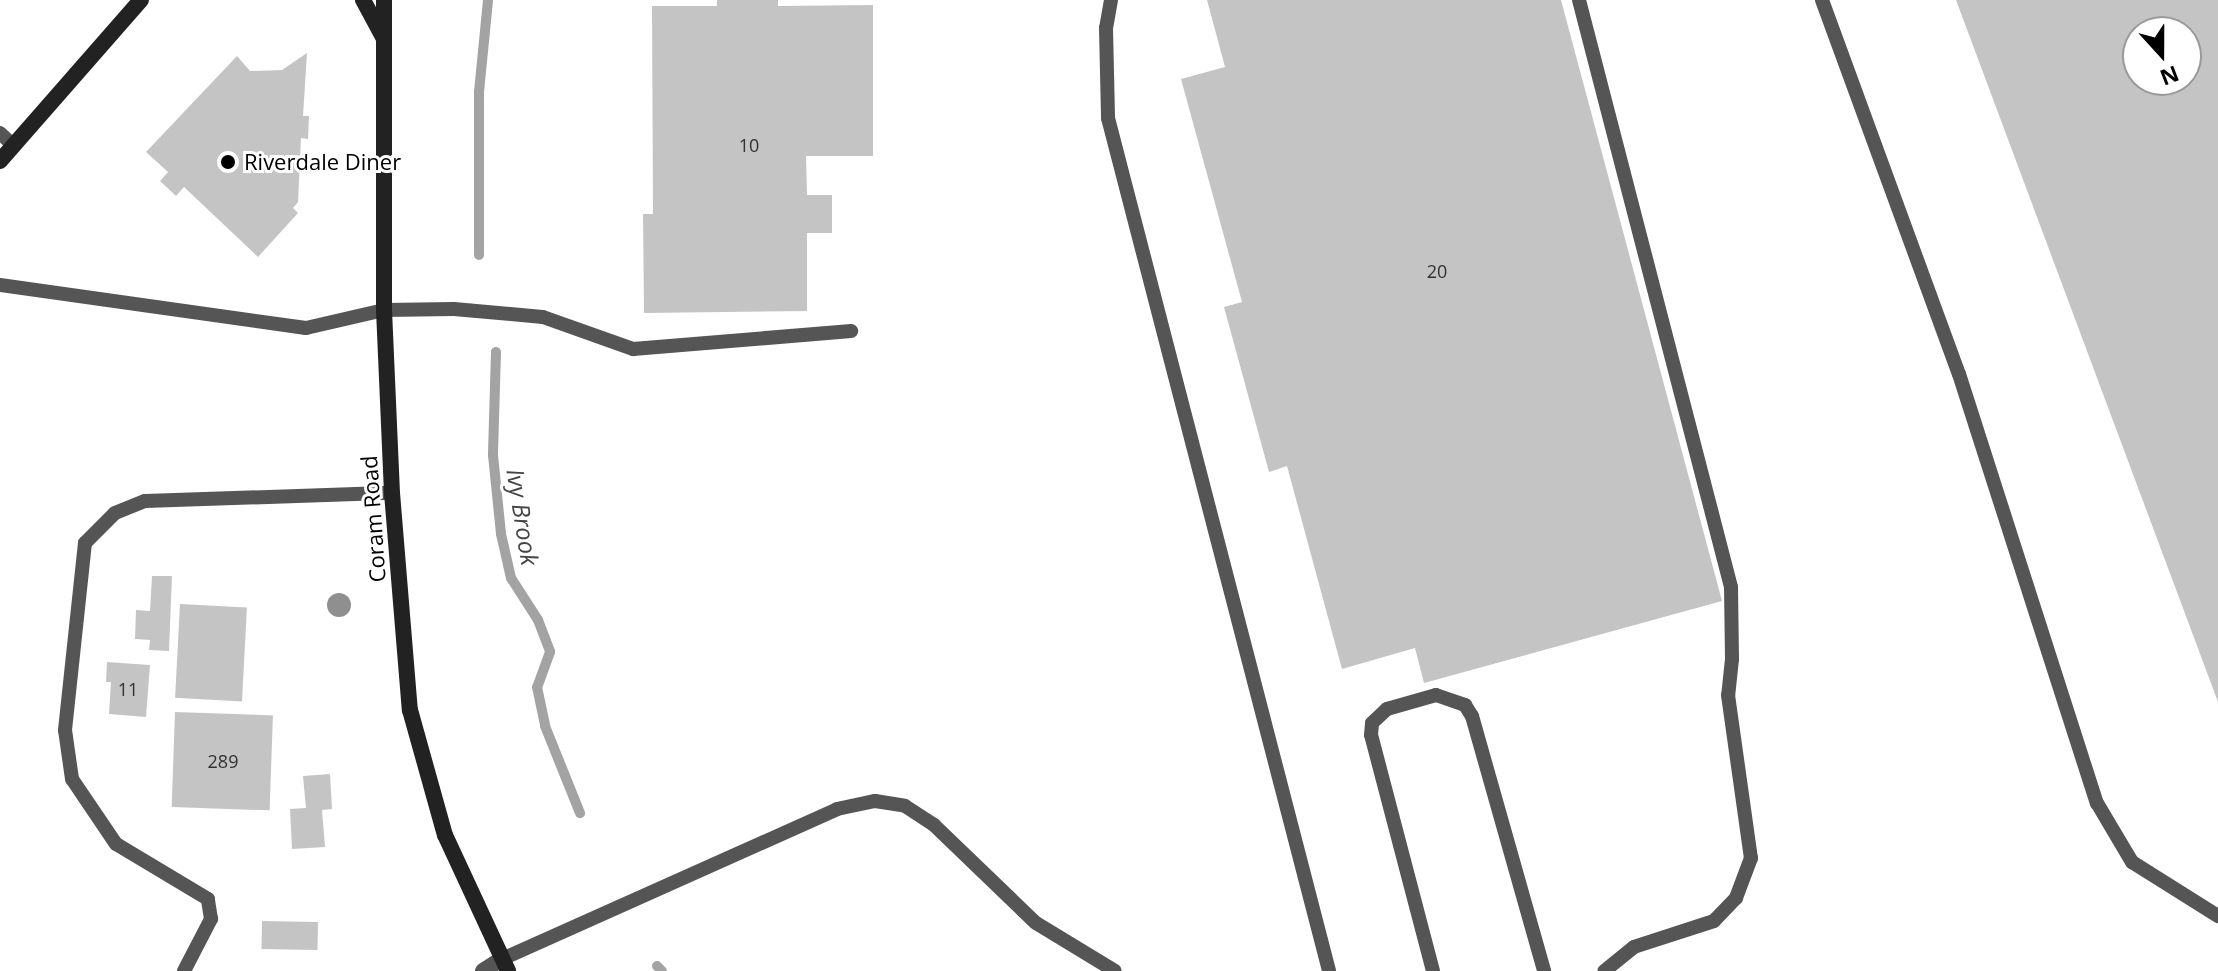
<!DOCTYPE html>
<style>
body{margin:0}
#map{position:relative;width:2218px;height:971px;overflow:hidden;background:#fff;font-family:"Open Sans",sans-serif}
div>[style]{position:absolute}
.stream>*{height:10px;margin:-5px;padding:0 5px;transform-origin:5px;border-radius:5px;background:#a3a3a3}
.building>*{inset:0;background:#c4c4c4;transform-origin:0 0}
.service>*{height:14px;margin:-7px;padding:0 7px;transform-origin:7px;border-radius:7px;background:#555}
.tertiary>*{height:16px;margin:-8px;padding:0 8px;transform-origin:8px;border-radius:8px;background:#555}
.secondary>*{height:16px;margin:-8px;padding:0 8px;transform-origin:8px;border-radius:8px;background:#222}
.trees>*{width:24px;height:24px;margin:-12px;border-radius:50%;background:#8f8f8f}
.dots>*{width:22px;height:22px;translate:-50% -50%;box-sizing:border-box;border:4px solid #fff;border-radius:50%}
span{translate:-50% -50%;white-space:nowrap;text-align:center;line-height:1.15;-webkit-text-stroke:6px #fff;paint-order:stroke}
.number-label{font-size:18px;color:#313131}
.number-label span{-webkit-text-stroke-width:0}
.poi-label{font-size:22px;color:#000}
.left{translate:0 -50%;text-align:left}
.street-label{font-size:22px;color:#000}
.water-label{font-size:24px;color:#444;font-style:italic}
.north{position:absolute;left:2122px;top:16px;width:80px;height:80px;box-sizing:border-box;background:#fff;border:2px solid #999;border-radius:50%;rotate:159deg;font-size:22px;font-weight:700;line-height:32px;text-align:center;color:#000}
.north::after{content:'';display:block;margin:auto;width:28px;height:36px;background:#000;clip-path:polygon(50% 0,100% 100%,50% 72%,0 100%)}
</style>
<div id="map">
<div class="stream">
<i style="left:479px;top:255px;width:163px;rotate:-90deg"></i>
<i style="left:479px;top:92px;width:92px;rotate:-84.4deg"></i>
<i style="left:496px;top:352px;width:103px;rotate:91.7deg"></i>
<i style="left:493px;top:455px;width:79px;rotate:84.2deg"></i>
<i style="left:501px;top:534px;width:45px;rotate:77.2deg"></i>
<i style="left:511px;top:578px;width:50px;rotate:57.3deg"></i>
<i style="left:538px;top:620px;width:34px;rotate:69deg"></i>
<i style="left:550px;top:652px;width:37px;rotate:110deg"></i>
<i style="left:537px;top:687px;width:40px;rotate:78deg"></i>
<i style="left:545px;top:726px;width:94px;rotate:68.1deg"></i>
<i style="left:657px;top:966px;width:7px;rotate:45deg"></i>
</div>
<div class="building">
<i style="clip-path:polygon(717px 0,778px 0,778px 6px,873px 5px,873px 156px,806px 156px,807px 195px,832px 195px,832px 233px,807px 233px,807px 311px,644px 313px,643px 214px,653px 214px,652px 6px,717px 6px)"></i>
<i style="clip-path:polygon(1207px 0,1561px 0,1722px 601px,1424px 683px,1415px 648px,1342px 669px,1287px 466px,1269px 472px,1224px 307px,1242px 302px,1181px 79px,1225px 67px)"></i>
<i style="clip-path:polygon(evenodd,1956px 0,2218px 0,2218px 702px,1956px 0,2138px 32px,2186px 32px,2186px 80px,2138px 80px,2138px 32px)"></i>
<i style="clip-path:polygon(307px 53px,303px 116px,309px 116px,308px 139px,301px 138px,298px 202px,293px 208px,298px 213px,258px 257px,184px 187px,176px 196px,160px 181px,168px 172px,146px 152px,237px 56px,250px 71px,282px 70px)"></i>
<i style="clip-path:polygon(152px 576px,172px 576px,169px 651px,149px 650px,150px 640px,135px 639px,136px 610px,150px 611px)"></i>
<i style="left:180px;top:604px;width:67px;height:94px;rotate:3deg"></i>
<i style="clip-path:polygon(107px 662px,150px 665px,146px 717px,109px 714px,111px 682px,106px 682px)"></i>
<i style="left:175px;top:712px;width:98px;height:95px;rotate:2deg"></i>
<i style="clip-path:polygon(330px 774px,332px 809px,322px 810px,325px 847px,292px 849px,290px 809px,306px 808px,303px 776px)"></i>
<i style="left:262px;top:921px;width:56px;height:28px;rotate:1deg"></i>
</div>
<div class="service">
<i style="left:1111px;top:0;width:28px;rotate:100deg"></i>
<i style="left:1106px;top:28px;width:90px;rotate:88.7deg"></i>
<i style="left:1108px;top:118px;width:881px;rotate:75.47deg"></i>
<i style="left:1579px;top:0;width:606px;rotate:75.48deg"></i>
<i style="left:1731px;top:587px;width:72px;rotate:89.2deg"></i>
<i style="left:1732px;top:659px;width:36px;rotate:96deg"></i>
<i style="left:1728px;top:695px;width:165px;rotate:82deg"></i>
<i style="left:1751px;top:858px;width:43px;rotate:110.6deg"></i>
<i style="left:1736px;top:898px;width:32px;rotate:134deg"></i>
<i style="left:1714px;top:921px;width:84px;rotate:162deg"></i>
<i style="left:1634px;top:947px;width:38px;rotate:141deg"></i>
<i style="left:1822px;top:0;width:398px;rotate:69.9deg"></i>
<i style="left:1959px;top:374px;width:451px;rotate:72.2deg"></i>
<i style="left:2097px;top:803px;width:69px;rotate:59.3deg"></i>
<i style="left:2132px;top:862px;width:102px;rotate:32.1deg"></i>
<i style="left:0;top:133px;width:18px;rotate:43deg"></i>
<i style="left:0;top:285px;width:309px;rotate:8deg"></i>
<i style="left:306px;top:328px;width:80px;rotate:-13deg"></i>
<i style="left:384px;top:310px;width:70px;rotate:-0.8deg"></i>
<i style="left:454px;top:309px;width:89px;rotate:5.1deg"></i>
<i style="left:543px;top:317px;width:96px;rotate:19.6deg"></i>
<i style="left:633px;top:349px;width:219px;rotate:-4.7deg"></i>
<i style="left:500px;top:960px;width:369px;rotate:-24.1deg"></i>
<i style="left:837px;top:809px;width:39px;rotate:-12deg"></i>
<i style="left:875px;top:801px;width:30px;rotate:9deg"></i>
<i style="left:905px;top:806px;width:35px;rotate:33deg"></i>
<i style="left:934px;top:825px;width:141px;rotate:43.9deg"></i>
<i style="left:1036px;top:923px;width:92px;rotate:31.3deg"></i>
<i style="left:184px;top:971px;width:59px;rotate:-62.6deg"></i>
<i style="left:211px;top:919px;width:20px;rotate:-99deg"></i>
<i style="left:208px;top:899px;width:107px;rotate:-149.1deg"></i>
<i style="left:116px;top:844px;width:78px;rotate:-124.1deg"></i>
<i style="left:72px;top:779px;width:49px;rotate:-98.1deg"></i>
<i style="left:65px;top:730px;width:188px;rotate:-83.9deg"></i>
<i style="left:85px;top:543px;width:42px;rotate:-45deg"></i>
<i style="left:115px;top:513px;width:32px;rotate:-22deg"></i>
<i style="left:145px;top:501px;width:247px;rotate:-1.9deg"></i>
<i style="left:1433px;top:971px;width:244px;rotate:-104.7deg"></i>
<i style="left:1371px;top:735px;width:12px;rotate:-85deg"></i>
<i style="left:1372px;top:723px;width:21px;rotate:-43deg"></i>
<i style="left:1387px;top:709px;width:51px;rotate:-15.9deg"></i>
<i style="left:1436px;top:695px;width:31px;rotate:19deg"></i>
<i style="left:1465px;top:705px;width:13px;rotate:58deg"></i>
<i style="left:1472px;top:716px;width:265px;rotate:74.2deg"></i>
</div>
<div class="tertiary">
<i style="left:483px;top:971px;width:20px;rotate:-33deg"></i>
</div>
<div class="secondary">
<i style="left:363px;top:0;width:42px;rotate:61.6deg"></i>
<i style="left:384px;top:0;width:310px;rotate:90deg"></i>
<i style="left:384px;top:310px;width:183px;rotate:87.5deg"></i>
<i style="left:392px;top:493px;width:218px;rotate:85.3deg"></i>
<i style="left:410px;top:710px;width:130px;rotate:74.4deg"></i>
<i style="left:445px;top:835px;width:150px;rotate:65.1deg"></i>
<i style="left:0;top:161px;width:214px;rotate:-48.8deg"></i>
</div>
<div class="trees">
<i style="left:339px;top:605px"></i>
</div>
<div class="dots">
<i style="left:228px;top:162px;background:#000"></i>
</div>
<div class="number-label">
<span style="left:749px;top:145px">10</span>
<span style="left:1437px;top:271px">20</span>
<span style="left:128px;top:689px">11</span>
<span style="left:223px;top:761px">289</span>
</div>
<div class="poi-label">
<span class="left" style="left:244px;top:162px">Riverdale Diner</span>
</div>
<div class="street-label">
<span style="left:373px;top:519px;rotate:-94deg">Coram Road</span>
</div>
<div class="water-label">
<span style="left:523px;top:517px;rotate:81deg">Ivy Brook</span>
</div>
<div class="north">N</div>
</div>
